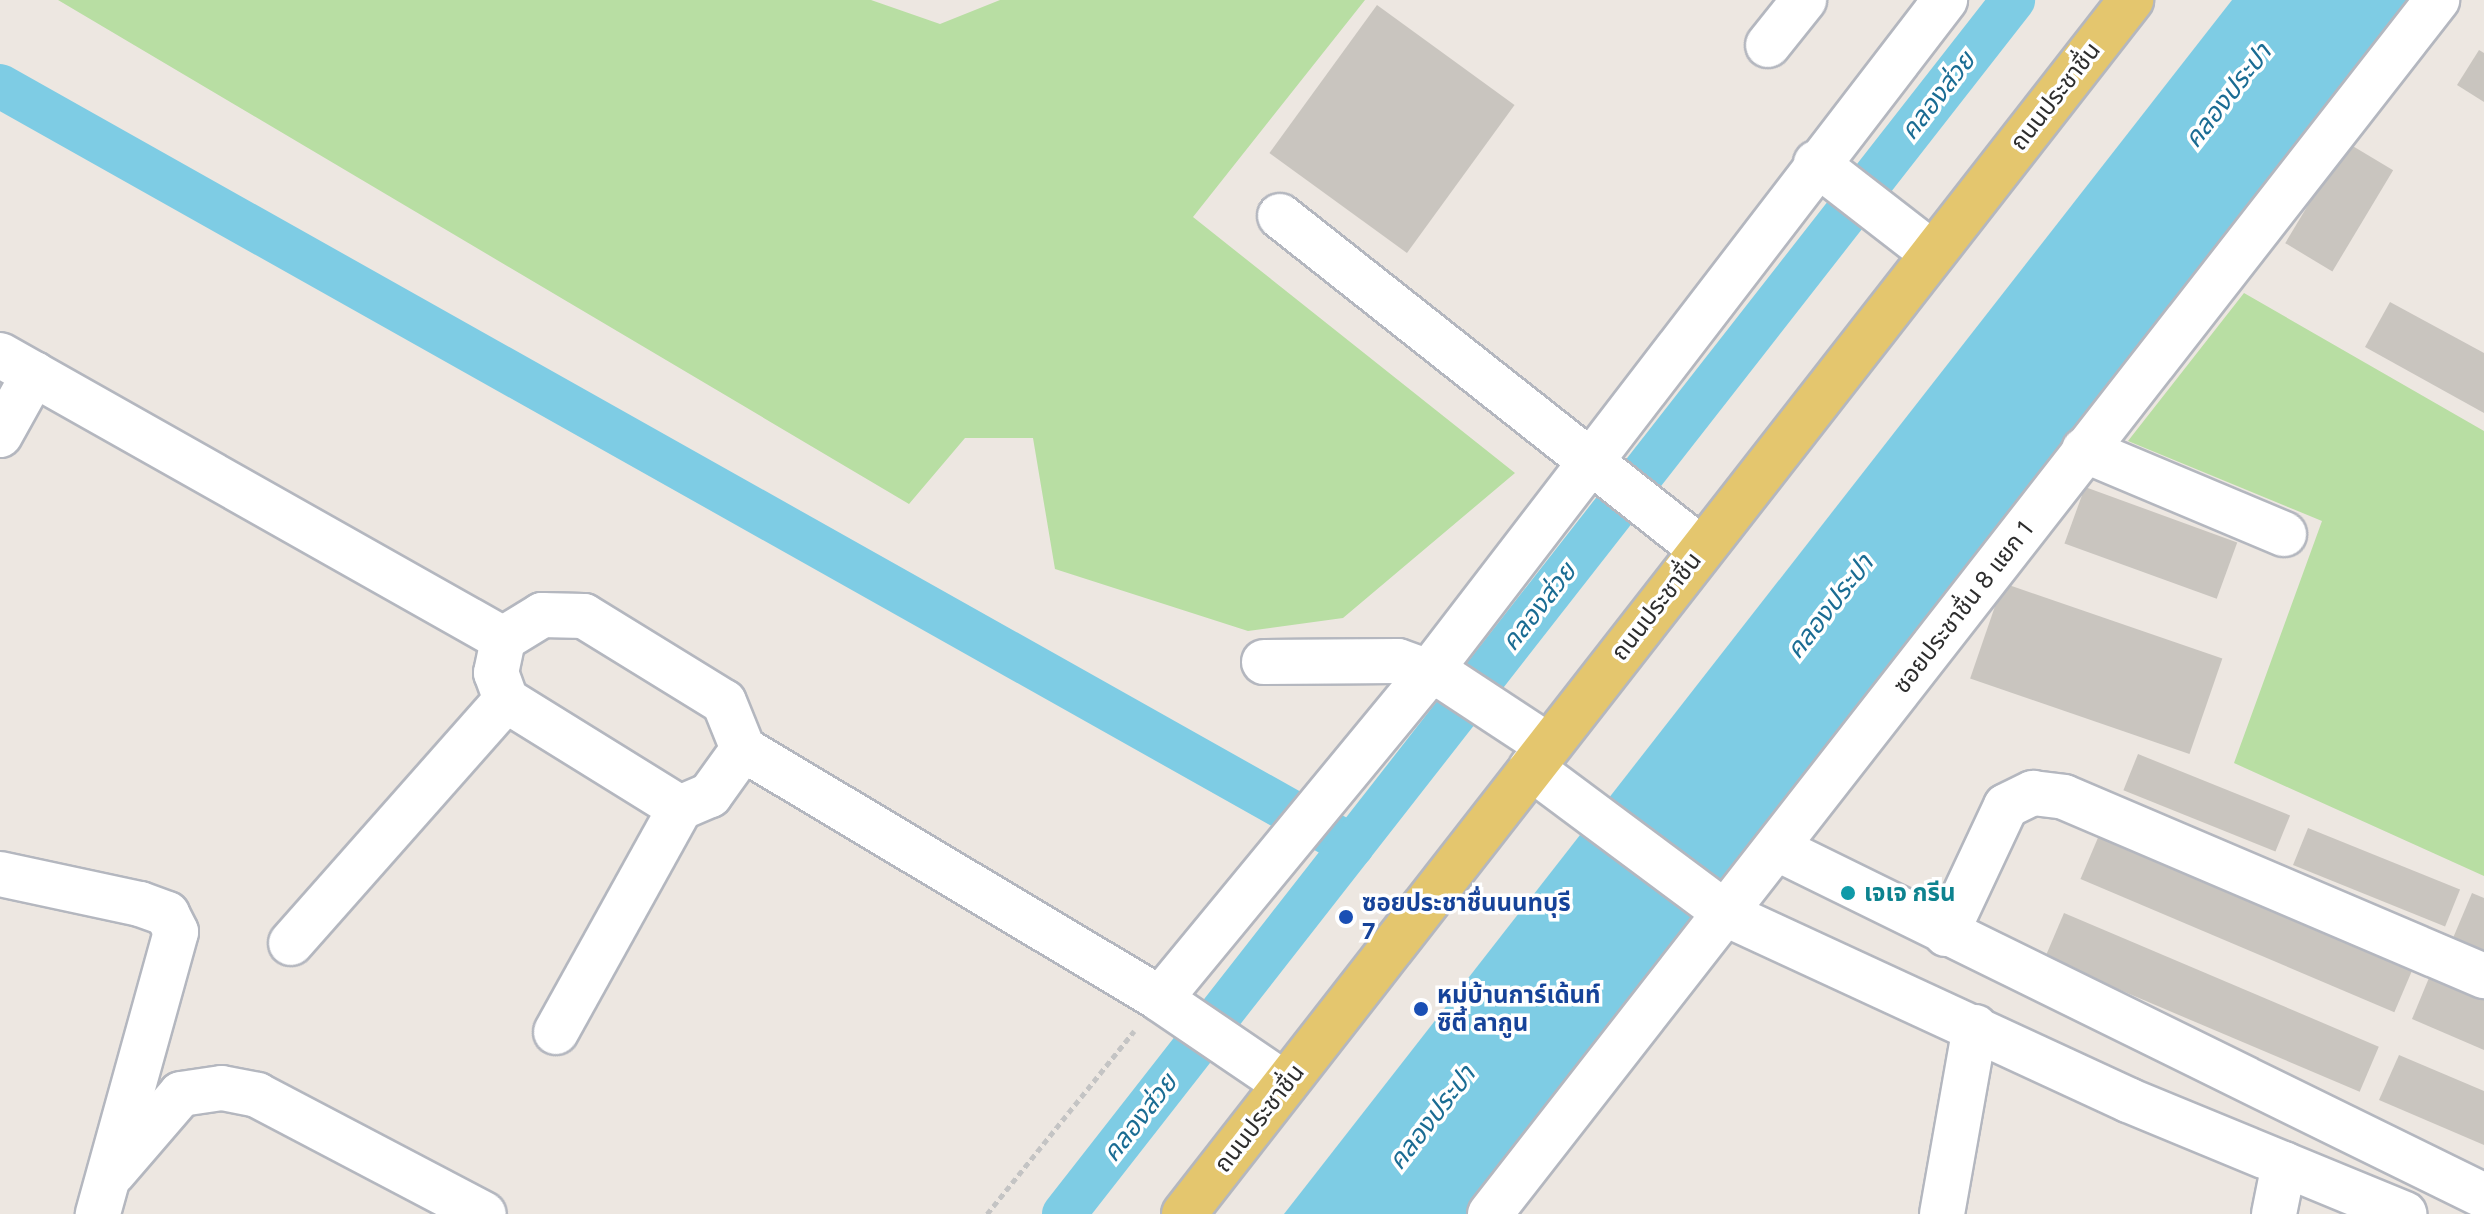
<!DOCTYPE html>
<meta charset="utf-8">
<style>
body{margin:0}
#map{position:relative;width:2484px;height:1214px;overflow:hidden;background:#ede7e1;font-family:Figtree,"Noto Sans Thai",sans-serif}
div>[style]{position:absolute}
.green>*{inset:0;background:#b8dea3}
.water>*{inset:0;background:#7ecce4}
.canal>*{height:44px;margin:-22px;padding:0 22px;transform-origin:22px;border-radius:22px;background:#7ecce4}
.building>*{inset:0;background:#c9c5bf;transform-origin:0 0}
.path>*{height:5px;margin-top:-2.5px;transform-origin:0;background:repeating-linear-gradient(90deg,#c4c4c4 0 6px,transparent 0 10px)}
.roads{filter:drop-shadow(2px 0 #b4b7bf) drop-shadow(-2px 0 #b4b7bf) drop-shadow(0 2px #b4b7bf) drop-shadow(0 -2px #b4b7bf)}
.minor>*{height:44px;margin:-22px;padding:0 22px;transform-origin:22px;border-radius:22px;background:#fff}
.major>*{height:44px;margin:-22px;padding:0 22px;transform-origin:22px;border-radius:22px;background:#e4c66e}
.dots>*{width:22px;height:22px;translate:-50% -50%;box-sizing:border-box;border:4px solid #fff;border-radius:50%}
span{translate:-50% -50%;white-space:nowrap;text-align:center;line-height:1.15;-webkit-text-stroke:7px #fff;paint-order:stroke}
.street-label{font-size:24px;color:#2d2d2d}
.culture-label{font-size:24px;color:#0d838f;font-weight:700}
.left{translate:0 -50%;text-align:left}
.transit-label{font-size:24px;color:#164399;font-weight:700}
.water-label{font-size:26px;color:#1a6c93;font-style:italic}
</style>
<div id="map">
<div class="green">
<i style="clip-path:polygon(58px 0,871px 0,940px 24px,1000px 0,1365px 0,1193px 217px,1515px 473px,1343px 618px,1248px 631px,1055px 569px,1033px 438px,965px 438px,909px 504px)"></i>
<i style="clip-path:polygon(2244px 293px,2484px 431px,2484px 876px,2234px 763px,2322px 521px,2128px 441px)"></i>
</div>
<div class="water">
<i style="clip-path:polygon(2232px 0,2424px 0,1475px 1214px,1284px 1214px)"></i>
</div>
<div class="canal">
<i style="left:0;top:86px;width:1551px;rotate:29.34deg"></i>
<i style="left:1064px;top:1214px;width:1541px;rotate:-51.98deg"></i>
</div>
<div class="building">
<i style="left:1377px;top:5px;width:170px;height:183px;rotate:36deg"></i>
<i style="clip-path:polygon(2479px 50px,2484px 53px,2484px 102px,2457px 85px)"></i>
<i style="left:2346px;top:142px;width:55px;height:118px;rotate:31deg"></i>
<i style="clip-path:polygon(2390px 302px,2484px 353px,2484px 413px,2365px 347px)"></i>
<i style="left:2085px;top:487px;width:162px;height:60px;rotate:20deg"></i>
<i style="left:2003px;top:583px;width:232px;height:101px;rotate:19deg"></i>
<i style="left:2138px;top:754px;width:164px;height:39px;rotate:22deg"></i>
<i style="left:2308px;top:828px;width:164px;height:40px;rotate:22deg"></i>
<i style="left:2100px;top:833px;width:341px;height:50px;rotate:23deg"></i>
<i style="clip-path:polygon(2472px 893px,2484px 898px,2484px 951px,2453px 938px)"></i>
<i style="left:2064px;top:913px;width:342px;height:49px;rotate:23deg"></i>
<i style="clip-path:polygon(2431px 973px,2484px 996px,2484px 1050px,2412px 1019px)"></i>
<i style="clip-path:polygon(2399px 1055px,2484px 1091px,2484px 1145px,2379px 1100px)"></i>
</div>
<div class="path">
<i style="left:987px;top:1214px;width:235px;rotate:-51.2deg"></i>
</div>
<div class="roads">
<div class="minor">
<i style="left:1768px;top:45px;width:58px;rotate:-51.3deg"></i>
<i style="left:1816px;top:163px;width:147px;rotate:37.8deg"></i>
<i style="left:1280px;top:216px;width:535px;rotate:38.33deg"></i>
<i style="left:0;top:355px;width:578px;rotate:29.45deg"></i>
<i style="left:0;top:435px;width:70px;rotate:-60.9deg"></i>
<i style="left:2084px;top:450px;width:217px;rotate:22.8deg"></i>
<i style="left:1264px;top:662px;width:134px;rotate:-0.4deg"></i>
<i style="left:1398px;top:661px;width:50px;rotate:19.9deg"></i>
<i style="left:1445px;top:678px;width:122px;rotate:33.3deg"></i>
<i style="left:743px;top:749px;width:57px;rotate:125.7deg"></i>
<i style="left:710px;top:795px;width:33px;rotate:157deg"></i>
<i style="left:680px;top:808px;width:205px;rotate:-148.2deg"></i>
<i style="left:506px;top:700px;width:29px;rotate:-110deg"></i>
<i style="left:496px;top:673px;width:35px;rotate:-78deg"></i>
<i style="left:503px;top:639px;width:46px;rotate:-31.6deg"></i>
<i style="left:542px;top:615px;width:42px;rotate:1.4deg"></i>
<i style="left:584px;top:616px;width:164px;rotate:31.6deg"></i>
<i style="left:724px;top:702px;width:51px;rotate:68deg"></i>
<i style="left:743px;top:749px;width:486px;rotate:30.9deg"></i>
<i style="left:1160px;top:999px;width:151px;rotate:34.2deg"></i>
<i style="left:1531px;top:768px;width:246px;rotate:36.7deg"></i>
<i style="left:1728px;top:915px;width:441px;rotate:24.8deg"></i>
<i style="left:2128px;top:1100px;width:299px;rotate:22.4deg"></i>
<i style="left:1778px;top:849px;width:787px;rotate:26.17deg"></i>
<i style="left:0;top:874px;width:143px;rotate:12.1deg"></i>
<i style="left:140px;top:904px;width:29px;rotate:20deg"></i>
<i style="left:167px;top:914px;width:20px;rotate:63deg"></i>
<i style="left:176px;top:932px;width:293px;rotate:105.5deg"></i>
<i style="left:1946px;top:934px;width:141px;rotate:-64.9deg"></i>
<i style="left:2006px;top:806px;width:30px;rotate:-26deg"></i>
<i style="left:2033px;top:793px;width:31px;rotate:7deg"></i>
<i style="left:2064px;top:797px;width:457px;rotate:23.1deg"></i>
<i style="left:291px;top:943px;width:324px;rotate:-48.5deg"></i>
<i style="left:1160px;top:999px;width:425px;rotate:-50.5deg"></i>
<i style="left:1430px;top:671px;width:846px;rotate:-52.49deg"></i>
<i style="left:556px;top:1032px;width:256px;rotate:-61deg"></i>
<i style="left:113px;top:1173px;width:104px;rotate:-49.3deg"></i>
<i style="left:181px;top:1094px;width:41px;rotate:-8.3deg"></i>
<i style="left:222px;top:1088px;width:36px;rotate:11deg"></i>
<i style="left:257px;top:1095px;width:256px;rotate:27.7deg"></i>
<i style="left:1490px;top:1214px;width:1540px;rotate:-52.04deg"></i>
<i style="left:1942px;top:1214px;width:190px;rotate:-80deg"></i>
<i style="left:2274px;top:1214px;width:51px;rotate:-78.7deg"></i>
</div>
<div class="major">
<i style="left:1184px;top:1214px;width:1540px;rotate:-52.04deg"></i>
</div>
</div>
<div class="dots">
<i style="left:1848px;top:893px;background:#0f9aa8"></i>
<i style="left:1346px;top:917px;background:#1a4fb4"></i>
<i style="left:1421px;top:1009px;background:#1a4fb4"></i>
</div>
<div class="street-label">
<span style="left:2055px;top:96px;rotate:-52deg">ถนนประชาชื่น</span>
<span style="left:1656px;top:606px;rotate:-52deg">ถนนประชาชื่น</span>
<span style="left:1963px;top:607px;rotate:-52deg">ซอยประชาชื่น 8 แยก 1</span>
<span style="left:1259px;top:1118px;rotate:-52deg">ถนนประชาชื่น</span>
</div>
<div class="culture-label">
<span class="left" style="left:1864px;top:893px">เจเจ กรีน</span>
</div>
<div class="transit-label">
<span class="left" style="left:1362px;top:917px">ซอยประชาชื่นนนทบุรี<br>7</span>
<span class="left" style="left:1437px;top:1009px">หมู่บ้านการ์เด้นท์<br>ซิตี้ ลากูน</span>
</div>
<div class="water-label">
<span style="left:1938px;top:96px;rotate:-52deg">คลองส่วย</span>
<span style="left:2228px;top:96px;rotate:-52deg">คลองประปา</span>
<span style="left:1539px;top:607px;rotate:-52deg">คลองส่วย</span>
<span style="left:1830px;top:607px;rotate:-52deg">คลองประปา</span>
<span style="left:1140px;top:1118px;rotate:-52deg">คลองส่วย</span>
<span style="left:1432px;top:1118px;rotate:-52deg">คลองประปา</span>
</div>
</div>
